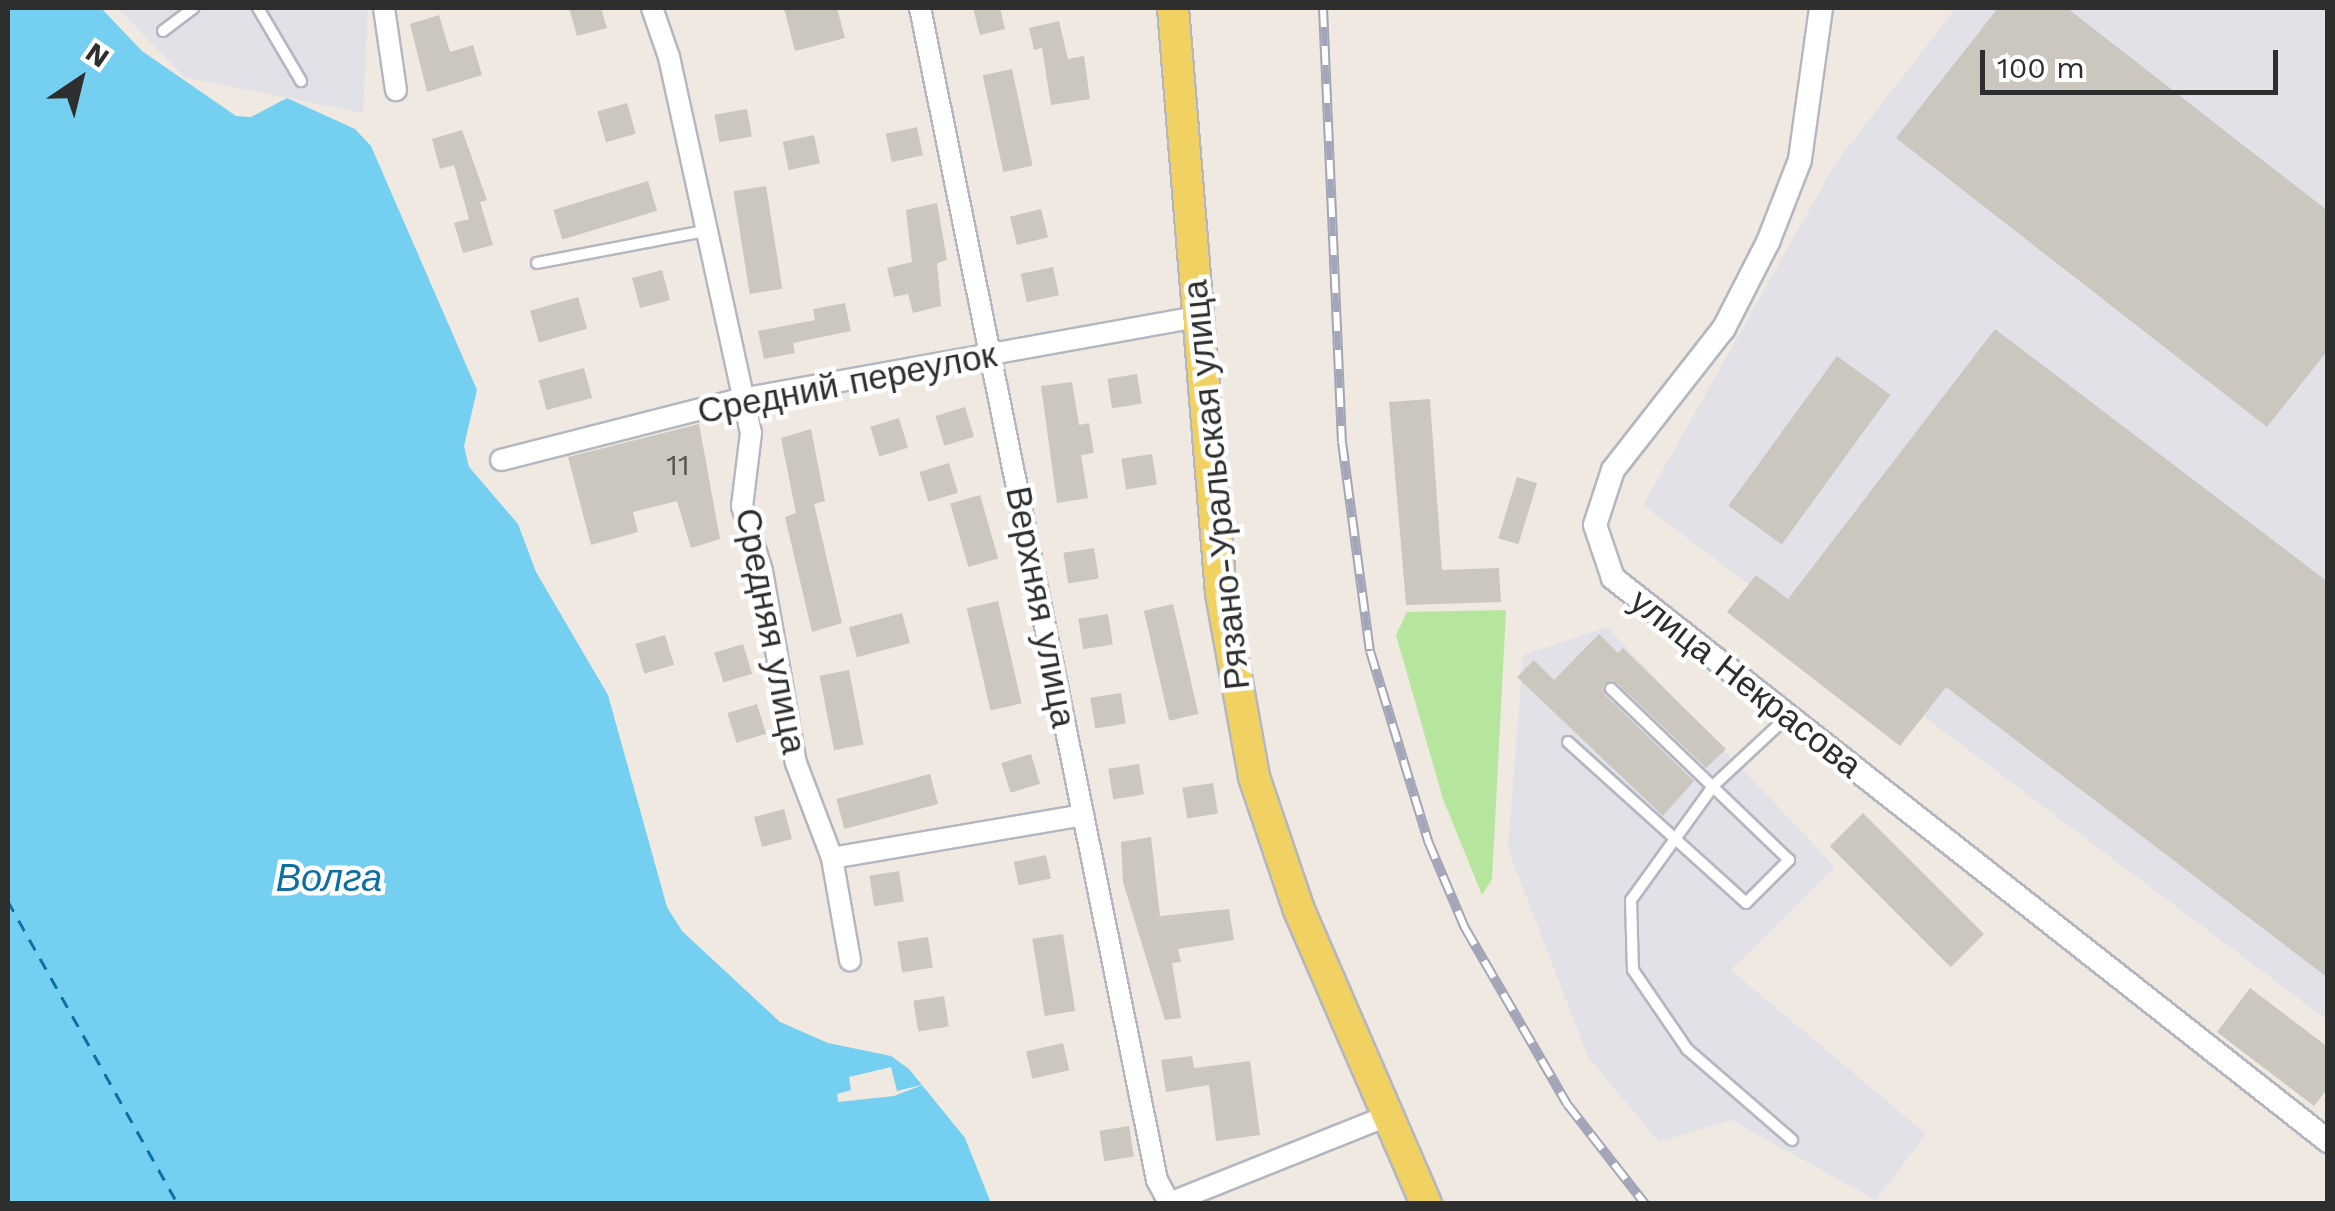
<!DOCTYPE html>
<meta charset="utf-8">
<style>
body{margin:0}
#map{position:relative;width:2335px;height:1211px;overflow:hidden;background:#efe9e1;font-family:"Work Sans",sans-serif}
div>[style]{position:absolute}
.industrial>*{inset:0;background:#e3e1e8}
.green>*{inset:0;background:#b6e59e}
.water>*{inset:0;background:#75cff0}
.pier>*{inset:0;background:#efe9e1}
.ferry>*{height:2.5px;margin-top:-1.25px;transform-origin:0;background:repeating-linear-gradient(90deg,#0d6fa3 0 12px,transparent 0 22px)}
.building>*{inset:0;background:#cbc7bf;transform-origin:0 0}
.roads{filter:drop-shadow(2px 0 #b4b7c1) drop-shadow(-2px 0 #b4b7c1) drop-shadow(0 2px #b4b7c1) drop-shadow(0 -2px #b4b7c1)}
.service>*{height:10px;margin:-5px;padding:0 5px;transform-origin:5px;border-radius:5px;background:#fff}
.minor>*{height:20px;margin:-10px;padding:0 10px;transform-origin:10px;border-radius:10px;background:#fff}
.tertiary>*{height:22px;margin:-11px;padding:0 11px;transform-origin:11px;border-radius:11px;background:#fff}
.primary>*{height:30px;margin:-15px;padding:0 15px;transform-origin:15px;border-radius:15px;background:#f2d163}
.rail>*{height:10px;margin-top:-5px;transform-origin:0;background:repeating-linear-gradient(90deg,#fff 0 19px,#a3a6b8 0 38px);box-sizing:border-box;border-block:2px solid #a3a6b8}
span{translate:-50% -50%;white-space:nowrap;text-align:center;line-height:1.15;-webkit-text-stroke:9px #fff;paint-order:stroke}
.number-label{font-size:30px;color:#555452}
.number-label span{-webkit-text-stroke-width:0}
.street-label{font-size:35px;color:#2e2e2e}
.water-label{font-size:38px;color:#0d6fa3;font-style:italic}
.frame{position:absolute;inset:0;border:10px solid #2e2e2e;pointer-events:none}
.north{position:absolute;left:30px;top:30px;width:100px;height:100px;-webkit-text-stroke:8px #fff;paint-order:stroke;rotate:35deg;font-size:28px;font-weight:700;line-height:40px;text-align:center;color:#2e2e2e}
.north::after{content:'';display:block;margin:auto;width:35px;height:45px;background:#2e2e2e;clip-path:polygon(50% 0,100% 100%,50% 72%,0 100%)}
.scale{position:absolute;left:1980px;top:50px;width:298px;height:45px;box-sizing:border-box;border:5px solid #2e2e2e;border-top:0;padding-left:12px;font-size:30px;line-height:35px;white-space:nowrap;color:#2e2e2e;-webkit-text-stroke:8px #fff;paint-order:stroke}
</style>
<div id="map">
<div class="industrial">
<i style="clip-path:polygon(118px 8px,368px 8px,363px 113px,184px 77px)"></i>
<i style="clip-path:polygon(1956px 8px,2327px 8px,2327px 1020px,1643px 505px,1835px 164px)"></i>
<i style="clip-path:polygon(1607px 627px,1835px 867px,1731px 970px,1926px 1134px,1876px 1200px,1731px 1120px,1659px 1142px,1588px 1057px,1508px 849px,1523px 655px)"></i>
</div>
<div class="green">
<i style="clip-path:polygon(1506px 610px,1492px 879px,1482px 895px,1443px 799px,1396px 635px,1407px 612px)"></i>
</div>
<div class="water">
<i style="clip-path:polygon(8px 8px,101px 8px,142px 51px,236px 116px,251px 117px,287px 98px,355px 129px,371px 146px,477px 390px,464px 446px,469px 467px,518px 524px,536px 572px,608px 695px,667px 907px,682px 931px,780px 1022px,828px 1043px,891px 1056px,909px 1069px,965px 1138px,991px 1203px,8px 1203px)"></i>
</div>
<div class="pier">
<i style="clip-path:polygon(891px 1067px,897px 1091px,925px 1084px,894px 1096px,838px 1102px,837px 1094px,851px 1090px,849px 1077px)"></i>
</div>
<div class="ferry">
<i style="left:8px;top:901px;width:347px;rotate:60.7deg"></i>
</div>
<div class="building">
<i style="clip-path:polygon(569px 8px,601px 8px,607px 28px,577px 36px)"></i>
<i style="clip-path:polygon(784px 8px,837px 8px,845px 38px,795px 51px)"></i>
<i style="clip-path:polygon(973px 8px,1000px 8px,1005px 29px,980px 35px)"></i>
<i style="clip-path:polygon(1998px 8px,2067px 8px,2328px 211px,2328px 350px,2267px 427px,1896px 138px)"></i>
<i style="clip-path:polygon(439px 15px,450px 52px,473px 45px,482px 75px,427px 92px,410px 24px)"></i>
<i style="clip-path:polygon(1059px 21px,1068px 59px,1084px 56px,1090px 99px,1051px 105px,1042px 48px,1034px 50px,1029px 28px)"></i>
<i style="left:1012px;top:69px;width:99px;height:30px;rotate:78deg"></i>
<i style="left:627px;top:103px;width:32px;height:31px;rotate:74deg"></i>
<i style="left:747px;top:109px;width:28px;height:33px;rotate:80deg"></i>
<i style="left:917px;top:127px;width:29px;height:32px;rotate:78deg"></i>
<i style="clip-path:polygon(462px 130px,487px 200px,480px 202px,493px 245px,463px 253px,454px 223px,469px 219px,454px 165px,440px 169px,432px 139px)"></i>
<i style="left:814px;top:135px;width:29px;height:32px;rotate:78deg"></i>
<i style="left:648px;top:181px;width:31px;height:99px;rotate:73deg"></i>
<i style="left:766px;top:186px;width:104px;height:33px;rotate:81deg"></i>
<i style="clip-path:polygon(937px 203px,947px 260px,937px 263px,941px 306px,913px 313px,908px 294px,894px 297px,887px 268px,912px 262px,906px 210px)"></i>
<i style="left:1041px;top:209px;width:29px;height:32px;rotate:76deg"></i>
<i style="left:1053px;top:267px;width:29px;height:33px;rotate:78deg"></i>
<i style="left:662px;top:270px;width:31px;height:31px;rotate:75deg"></i>
<i style="left:578px;top:297px;width:33px;height:50px;rotate:74deg"></i>
<i style="clip-path:polygon(845px 303px,851px 331px,793px 343px,795px 353px,764px 359px,758px 331px,815px 320px,813px 309px)"></i>
<i style="clip-path:polygon(1995px 329px,2328px 582px,2328px 978px,1946px 687px,1900px 746px,1727px 612px,1756px 575px,1788px 599px)"></i>
<i style="left:1837px;top:356px;width:66px;height:185px;rotate:36deg"></i>
<i style="left:584px;top:368px;width:31px;height:47px;rotate:75deg"></i>
<i style="left:1137px;top:374px;width:30px;height:30px;rotate:81deg"></i>
<i style="clip-path:polygon(1072px 382px,1079px 425px,1089px 423px,1094px 453px,1081px 455px,1088px 498px,1057px 503px,1041px 386px)"></i>
<i style="clip-path:polygon(1430px 399px,1442px 570px,1499px 568px,1501px 602px,1406px 605px,1389px 402px)"></i>
<i style="left:965px;top:407px;width:31px;height:31px;rotate:73deg"></i>
<i style="left:899px;top:418px;width:31px;height:30px;rotate:73deg"></i>
<i style="clip-path:polygon(699px 424px,720px 539px,691px 548px,677px 501px,633px 512px,638px 532px,591px 545px,568px 457px)"></i>
<i style="clip-path:polygon(811px 429px,825px 501px,814px 504px,842px 623px,812px 632px,785px 517px,796px 513px,781px 438px)"></i>
<i style="left:1152px;top:454px;width:31px;height:31px;rotate:81deg"></i>
<i style="left:949px;top:463px;width:31px;height:31px;rotate:73deg"></i>
<i style="left:1517px;top:477px;width:21px;height:64px;rotate:17deg"></i>
<i style="left:980px;top:495px;width:66px;height:31px;rotate:74deg"></i>
<i style="left:1094px;top:548px;width:31px;height:31px;rotate:81deg"></i>
<i style="left:998px;top:601px;width:105px;height:32px;rotate:77deg"></i>
<i style="left:1173px;top:604px;width:113px;height:30px;rotate:77deg"></i>
<i style="left:902px;top:613px;width:31px;height:55px;rotate:75deg"></i>
<i style="left:1108px;top:614px;width:31px;height:30px;rotate:81deg"></i>
<i style="clip-path:polygon(1599px 634px,1618px 653px,1623px 648px,1726px 749px,1706px 768px,1617px 683px,1604px 684px,1605px 695px,1694px 781px,1663px 816px,1517px 677px,1534px 660px,1554px 680px)"></i>
<i style="left:665px;top:635px;width:31px;height:31px;rotate:73deg"></i>
<i style="left:743px;top:644px;width:31px;height:30px;rotate:73deg"></i>
<i style="left:849px;top:670px;width:76px;height:30px;rotate:79deg"></i>
<i style="left:1121px;top:693px;width:31px;height:31px;rotate:81deg"></i>
<i style="left:757px;top:704px;width:31px;height:31px;rotate:73deg"></i>
<i style="left:1031px;top:754px;width:31px;height:31px;rotate:73deg"></i>
<i style="left:1139px;top:764px;width:31px;height:31px;rotate:81deg"></i>
<i style="left:930px;top:774px;width:31px;height:97px;rotate:75deg"></i>
<i style="left:1213px;top:783px;width:31px;height:31px;rotate:81deg"></i>
<i style="left:784px;top:809px;width:31px;height:31px;rotate:75deg"></i>
<i style="left:1863px;top:813px;width:171px;height:47px;rotate:45deg"></i>
<i style="clip-path:polygon(1151px 837px,1160px 916px,1229px 909px,1234px 940px,1178px 949px,1181px 962px,1172px 963px,1181px 1018px,1165px 1020px,1123px 882px,1121px 842px)"></i>
<i style="left:1046px;top:855px;width:24px;height:33px;rotate:78deg"></i>
<i style="left:899px;top:871px;width:31px;height:30px;rotate:81deg"></i>
<i style="left:1063px;top:934px;width:78px;height:31px;rotate:81deg"></i>
<i style="left:928px;top:937px;width:31px;height:31px;rotate:81deg"></i>
<i style="clip-path:polygon(2250px 988px,2328px 1047px,2328px 1088px,2314px 1106px,2217px 1032px)"></i>
<i style="left:944px;top:996px;width:31px;height:31px;rotate:81deg"></i>
<i style="left:1063px;top:1043px;width:28px;height:38px;rotate:77deg"></i>
<i style="clip-path:polygon(1192px 1056px,1194px 1068px,1250px 1061px,1260px 1135px,1216px 1141px,1209px 1085px,1166px 1092px,1161px 1060px)"></i>
<i style="left:1129px;top:1126px;width:31px;height:30px;rotate:81deg"></i>
</div>
<div class="roads">
<div class="service">
<i style="left:258px;top:8px;width:85px;rotate:59.5deg"></i>
<i style="left:163px;top:31px;width:38px;rotate:-37deg"></i>
<i style="left:537px;top:263px;width:171px;rotate:-10.8deg"></i>
<i style="left:1787px;top:717px;width:100px;rotate:137deg"></i>
<i style="left:1714px;top:785px;width:142px;rotate:125.8deg"></i>
<i style="left:1631px;top:900px;width:70px;rotate:88.4deg"></i>
<i style="left:1633px;top:970px;width:96px;rotate:55.6deg"></i>
<i style="left:1687px;top:1049px;width:139px;rotate:40.9deg"></i>
<i style="left:1568px;top:742px;width:240px;rotate:42.1deg"></i>
<i style="left:1746px;top:903px;width:61px;rotate:-45deg"></i>
<i style="left:1789px;top:860px;width:247px;rotate:-136.1deg"></i>
</div>
<div class="minor">
<i style="left:384px;top:8px;width:83px;rotate:81.7deg"></i>
<i style="left:652px;top:8px;width:52px;rotate:70.9deg"></i>
<i style="left:669px;top:57px;width:385px;rotate:77.7deg"></i>
<i style="left:751px;top:433px;width:74px;rotate:97deg"></i>
<i style="left:742px;top:506px;width:68px;rotate:72.9deg"></i>
<i style="left:762px;top:571px;width:195px;rotate:80deg"></i>
<i style="left:796px;top:763px;width:102px;rotate:69.2deg"></i>
<i style="left:832px;top:858px;width:104px;rotate:80deg"></i>
<i style="left:920px;top:8px;width:1196px;rotate:78.57deg"></i>
<i style="left:1157px;top:1180px;width:27px;rotate:62deg"></i>
<i style="left:501px;top:460px;width:248px;rotate:-14.3deg"></i>
<i style="left:741px;top:399px;width:461px;rotate:-10.2deg"></i>
<i style="left:832px;top:858px;width:255px;rotate:-9.7deg"></i>
<i style="left:1167px;top:1204px;width:237px;rotate:-21.8deg"></i>
</div>
<div class="tertiary">
<i style="left:1821px;top:8px;width:153px;rotate:97.9deg"></i>
<i style="left:1800px;top:160px;width:88px;rotate:111.3deg"></i>
<i style="left:1768px;top:242px;width:97px;rotate:117.1deg"></i>
<i style="left:1724px;top:328px;width:180px;rotate:128deg"></i>
<i style="left:1613px;top:470px;width:58px;rotate:108.1deg"></i>
<i style="left:1595px;top:525px;width:56px;rotate:71.2deg"></i>
<i style="left:1613px;top:578px;width:910px;rotate:38.22deg"></i>
</div>
<div class="primary">
<i style="left:1173px;top:8px;width:587px;rotate:85.31deg"></i>
<i style="left:1221px;top:593px;width:187px;rotate:79.8deg"></i>
<i style="left:1254px;top:777px;width:140px;rotate:71.3deg"></i>
<i style="left:1299px;top:910px;width:320px;rotate:66.6deg"></i>
</div>
</div>
<div class="rail">
<i style="left:1323px;top:8px;width:434px;rotate:87.5deg"></i>
<i style="left:1342px;top:442px;width:211px;rotate:82.4deg"></i>
<i style="left:1370px;top:651px;width:199px;rotate:73deg"></i>
<i style="left:1428px;top:841px;width:95px;rotate:67deg"></i>
<i style="left:1465px;top:928px;width:203px;rotate:59.9deg"></i>
<i style="left:1567px;top:1104px;width:127px;rotate:52deg"></i>
</div>
<div class="number-label">
<span style="left:678px;top:465px">11</span>
</div>
<div class="street-label">
<span style="left:847px;top:383px;rotate:-11deg">Средний переулок</span>
<span style="left:1216px;top:485px;rotate:-96deg">Рязано-Уральская улица</span>
<span style="left:1041px;top:607px;rotate:79deg">Верхняя улица</span>
<span style="left:771px;top:631px;rotate:79deg">Средняя улица</span>
<span style="left:1746px;top:683px;rotate:38deg">улица Некрасова</span>
</div>
<div class="water-label">
<span style="left:329px;top:879px">Волга</span>
</div>
<div class="frame"></div>
<div class="north">N</div>
<div class="scale">100 m</div>
</div>
